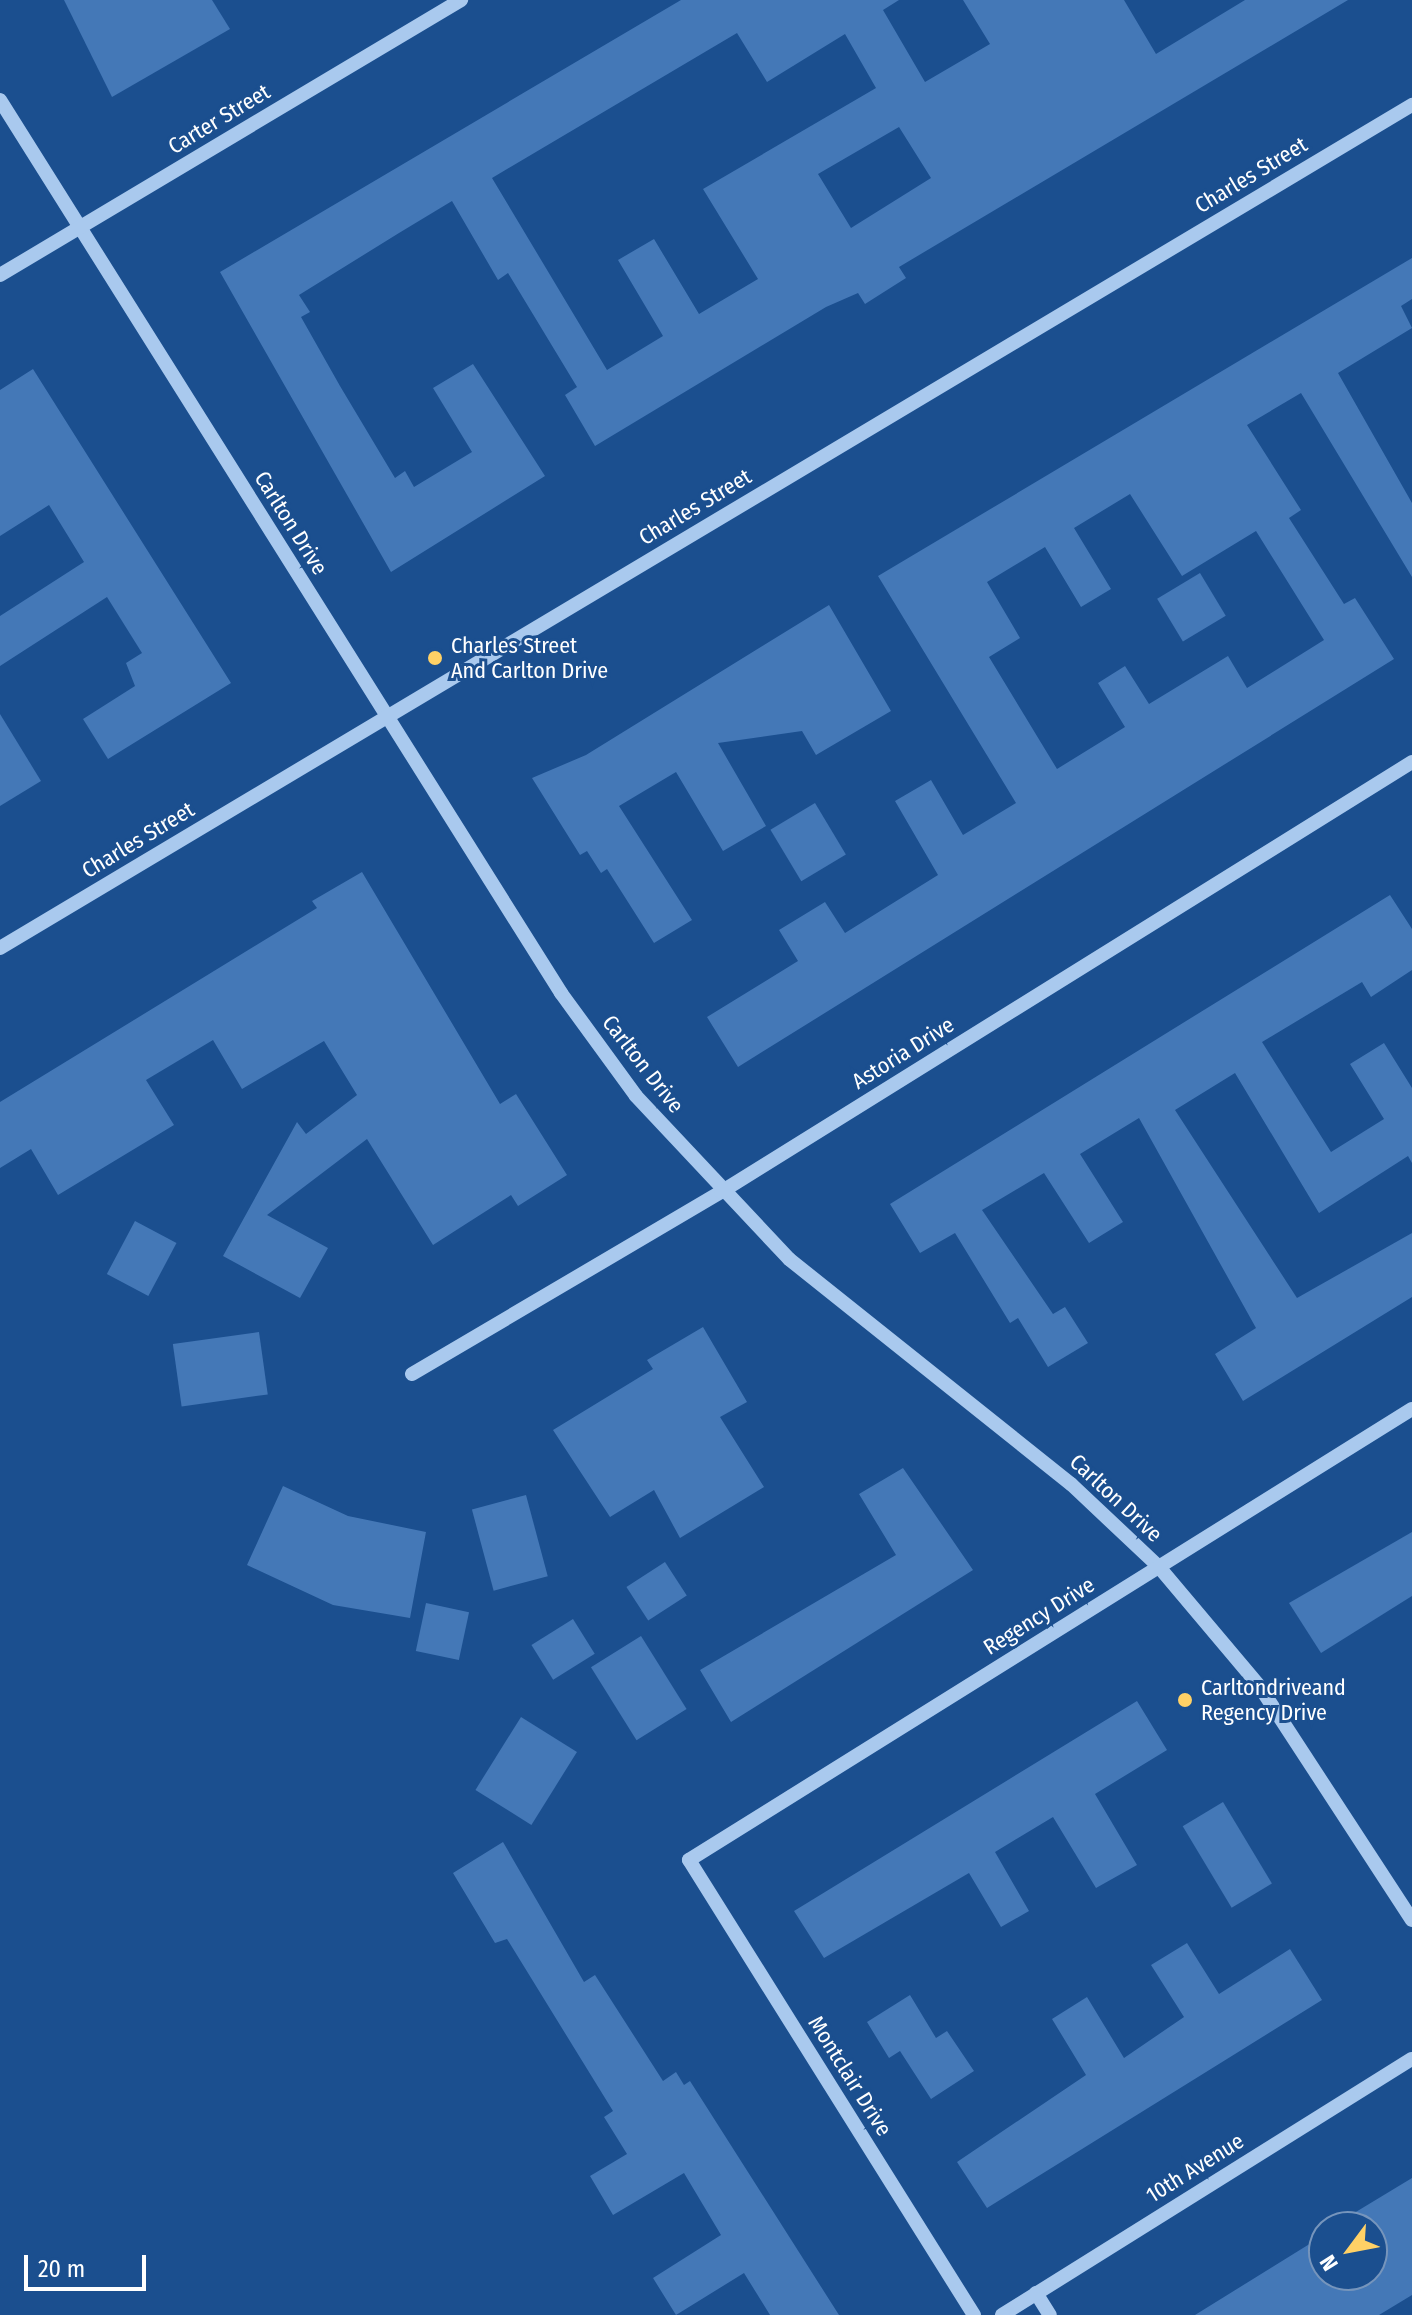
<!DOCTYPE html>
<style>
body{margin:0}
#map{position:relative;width:1412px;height:2315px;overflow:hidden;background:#1b4f8f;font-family:"Fira Sans Condensed",sans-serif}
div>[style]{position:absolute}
.building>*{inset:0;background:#4478b7;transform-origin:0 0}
.minor>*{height:14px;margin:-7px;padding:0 7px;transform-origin:7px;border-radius:7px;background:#a9c9ee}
.dots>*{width:22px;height:22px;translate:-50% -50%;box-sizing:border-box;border:4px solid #1b4f8f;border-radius:50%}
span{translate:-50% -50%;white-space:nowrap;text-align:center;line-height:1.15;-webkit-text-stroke:6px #1b4f8f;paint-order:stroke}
.street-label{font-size:22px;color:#fff}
.poi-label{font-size:22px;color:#fff}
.left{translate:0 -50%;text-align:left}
.north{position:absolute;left:1308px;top:2211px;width:80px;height:80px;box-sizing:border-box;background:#1b4f8f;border:2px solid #7695bc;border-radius:50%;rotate:238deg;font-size:22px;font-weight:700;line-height:32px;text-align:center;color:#fff}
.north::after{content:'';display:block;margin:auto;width:28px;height:36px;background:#ffd166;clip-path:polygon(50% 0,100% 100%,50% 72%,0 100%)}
.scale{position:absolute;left:24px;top:2255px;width:122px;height:36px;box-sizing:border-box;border:4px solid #fff;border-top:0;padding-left:10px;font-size:24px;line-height:28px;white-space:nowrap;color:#fff;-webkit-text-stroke:6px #1b4f8f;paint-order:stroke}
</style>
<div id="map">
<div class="building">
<i style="clip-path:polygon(64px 0,212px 0,230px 29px,112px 97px)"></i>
<i style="clip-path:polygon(evenodd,681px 0,899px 0,883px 10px,925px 82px,990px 44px,963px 0,1124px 0,1156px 54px,1245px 0,1348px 0,899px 267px,906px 278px,865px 304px,858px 293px,826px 307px,595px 446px,565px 395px,577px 387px,508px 273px,498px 280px,452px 201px,399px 233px,299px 295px,310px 312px,301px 317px,340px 386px,395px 478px,405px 471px,414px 487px,472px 452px,433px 388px,473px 364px,545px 476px,391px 572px,220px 272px,681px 0,737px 33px,767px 82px,845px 34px,876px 88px,703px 189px,758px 279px,699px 314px,654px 239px,618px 260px,663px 336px,607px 370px,492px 178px,737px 33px,681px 0,899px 127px,931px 178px,851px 228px,818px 174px,899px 127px)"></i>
<i style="clip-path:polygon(evenodd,1412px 258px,1412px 299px,1401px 306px,1412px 328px,1338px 373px,1412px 503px,1412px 577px,1301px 393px,1247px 425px,1301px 510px,1289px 518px,1344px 604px,1355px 598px,1394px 659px,738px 1067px,707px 1017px,798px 961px,779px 930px,825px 902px,845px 933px,938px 875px,895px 801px,931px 780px,963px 835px,1016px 803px,878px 576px,1412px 258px,1130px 494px,1182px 576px,1256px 531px,1324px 640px,1247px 688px,1228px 656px,1149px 704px,1125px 666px,1098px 683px,1125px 727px,1057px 769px,989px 657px,1020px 638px,987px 582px,1045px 547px,1081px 607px,1111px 589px,1074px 528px,1130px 494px)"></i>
<i style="clip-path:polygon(33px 369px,231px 683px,108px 759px,83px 719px,135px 686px,126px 663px,142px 653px,107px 597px,0 666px,0 616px,84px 562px,49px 505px,0 536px,0 390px)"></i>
<i style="left:1200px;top:573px;width:50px;height:50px;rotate:59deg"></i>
<i style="clip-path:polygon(829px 605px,891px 711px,816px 755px,802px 731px,718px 743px,766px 826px,723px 851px,676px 772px,619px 806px,692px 920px,654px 943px,607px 869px,601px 873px,587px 851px,580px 855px,532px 778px,586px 755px)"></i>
<i style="clip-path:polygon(0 714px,41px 781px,0 806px)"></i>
<i style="left:815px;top:803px;width:60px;height:52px;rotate:59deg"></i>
<i style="clip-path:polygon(362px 872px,500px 1104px,516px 1094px,567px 1175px,518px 1206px,511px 1195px,433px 1245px,367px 1139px,267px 1215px,328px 1248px,300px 1298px,223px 1256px,297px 1122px,306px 1134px,357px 1095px,324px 1041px,242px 1089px,213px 1040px,146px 1080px,174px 1125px,58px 1195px,31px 1149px,0 1168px,0 1102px,317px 908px,312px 901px)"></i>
<i style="clip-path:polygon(1390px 895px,1412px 929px,1412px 970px,1371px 997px,1362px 982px,1262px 1042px,1331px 1152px,1384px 1119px,1350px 1064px,1384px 1043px,1412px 1088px,1412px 1163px,1408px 1156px,1319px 1213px,1235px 1073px,1175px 1110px,1297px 1298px,1412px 1233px,1412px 1297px,1243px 1401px,1215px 1354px,1256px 1328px,1139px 1118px,1080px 1154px,1123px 1222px,1089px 1243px,1044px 1173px,982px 1210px,1053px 1314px,1065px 1307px,1088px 1343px,1048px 1367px,1018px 1318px,1010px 1323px,955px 1233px,920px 1253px,890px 1204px)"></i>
<i style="left:135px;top:1221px;width:47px;height:60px;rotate:28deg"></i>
<i style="clip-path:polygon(703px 1327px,747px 1402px,720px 1417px,764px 1487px,680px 1538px,654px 1490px,610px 1517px,553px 1430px,653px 1369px,647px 1360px)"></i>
<i style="left:259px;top:1332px;width:63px;height:87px;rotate:82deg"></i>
<i style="clip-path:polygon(903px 1468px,973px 1570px,731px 1722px,700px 1670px,896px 1555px,859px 1494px)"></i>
<i style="clip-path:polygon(283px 1486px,348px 1516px,426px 1532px,410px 1618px,333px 1605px,247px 1565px)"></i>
<i style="left:526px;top:1495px;width:84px;height:56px;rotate:75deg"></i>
<i style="clip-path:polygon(1412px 1532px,1412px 1596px,1321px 1653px,1289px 1603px)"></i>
<i style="left:665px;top:1562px;width:40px;height:46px;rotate:57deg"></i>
<i style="left:426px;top:1603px;width:44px;height:49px;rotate:12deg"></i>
<i style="left:573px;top:1619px;width:41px;height:49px;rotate:58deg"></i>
<i style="left:641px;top:1636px;width:86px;height:59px;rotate:58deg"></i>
<i style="clip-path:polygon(1137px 1701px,1167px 1750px,1095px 1794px,1137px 1865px,1096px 1888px,1053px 1817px,995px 1852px,1029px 1911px,1001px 1927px,969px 1873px,824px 1958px,794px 1911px)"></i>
<i style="left:521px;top:1717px;width:66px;height:86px;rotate:32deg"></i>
<i style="left:1223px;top:1802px;width:95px;height:47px;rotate:59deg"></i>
<i style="clip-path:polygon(503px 1842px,584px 1982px,595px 1975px,663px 2081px,676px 2072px,684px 2085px,690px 2081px,839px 2315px,770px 2315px,744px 2273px,676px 2315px,653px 2278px,721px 2235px,684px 2173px,613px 2215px,590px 2176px,627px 2154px,604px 2117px,613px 2111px,507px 1939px,495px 1943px,453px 1873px)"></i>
<i style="clip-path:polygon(1187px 1943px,1219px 1994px,1290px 1949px,1322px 2000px,987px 2208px,957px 2162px,1086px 2075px,1052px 2019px,1087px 1997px,1124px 2058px,1184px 2017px,1151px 1965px)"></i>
<i style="clip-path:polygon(910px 1995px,936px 2038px,947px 2031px,974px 2071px,931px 2099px,900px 2051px,889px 2058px,867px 2022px)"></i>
<i style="clip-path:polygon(1412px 2178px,1412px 2295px,1379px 2315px,1195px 2315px,1324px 2235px,1324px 2275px,1372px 2275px,1372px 2227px,1331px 2227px)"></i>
</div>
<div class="minor">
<i style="left:0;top:100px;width:1055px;rotate:57.86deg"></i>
<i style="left:561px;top:993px;width:127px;rotate:53.9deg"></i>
<i style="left:636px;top:1096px;width:224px;rotate:46.8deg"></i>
<i style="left:789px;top:1259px;width:361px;rotate:38.6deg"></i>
<i style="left:1071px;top:1484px;width:121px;rotate:43.3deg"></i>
<i style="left:1159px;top:1567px;width:157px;rotate:49.9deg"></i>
<i style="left:1260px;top:1687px;width:278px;rotate:56.9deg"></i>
<i style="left:0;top:275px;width:537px;rotate:-30.82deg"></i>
<i style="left:0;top:948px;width:1645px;rotate:-30.84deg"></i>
<i style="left:412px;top:1374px;width:359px;rotate:-30.5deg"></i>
<i style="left:721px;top:1192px;width:814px;rotate:-31.89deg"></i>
<i style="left:1036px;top:2293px;width:26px;rotate:58deg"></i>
<i style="left:974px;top:2315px;width:537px;rotate:-122.06deg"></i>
<i style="left:689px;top:1860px;width:852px;rotate:-31.96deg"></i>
<i style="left:1002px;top:2315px;width:483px;rotate:-32deg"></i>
</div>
<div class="dots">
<i style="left:435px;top:658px;background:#ffd166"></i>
<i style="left:1185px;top:1700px;background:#ffd166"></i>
</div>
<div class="street-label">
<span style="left:219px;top:119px;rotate:-31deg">Carter Street</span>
<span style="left:1251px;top:175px;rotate:-31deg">Charles Street</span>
<span style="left:695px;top:507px;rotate:-31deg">Charles Street</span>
<span style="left:291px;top:523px;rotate:58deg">Carlton Drive</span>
<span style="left:138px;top:840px;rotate:-31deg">Charles Street</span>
<span style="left:903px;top:1053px;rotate:-32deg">Astoria Drive</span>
<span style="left:643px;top:1064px;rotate:52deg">Carlton Drive</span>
<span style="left:1116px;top:1498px;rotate:43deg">Carlton Drive</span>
<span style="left:1039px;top:1616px;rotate:-32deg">Regency Drive</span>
<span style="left:850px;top:2076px;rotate:58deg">Montclair Drive</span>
<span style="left:1195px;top:2168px;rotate:-32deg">10th Avenue</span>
</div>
<div class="poi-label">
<span class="left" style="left:451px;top:658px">Charles Street<br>And Carlton Drive</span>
<span class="left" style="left:1201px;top:1700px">Carltondriveand<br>Regency Drive</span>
</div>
<div class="north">N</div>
<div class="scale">20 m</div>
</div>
